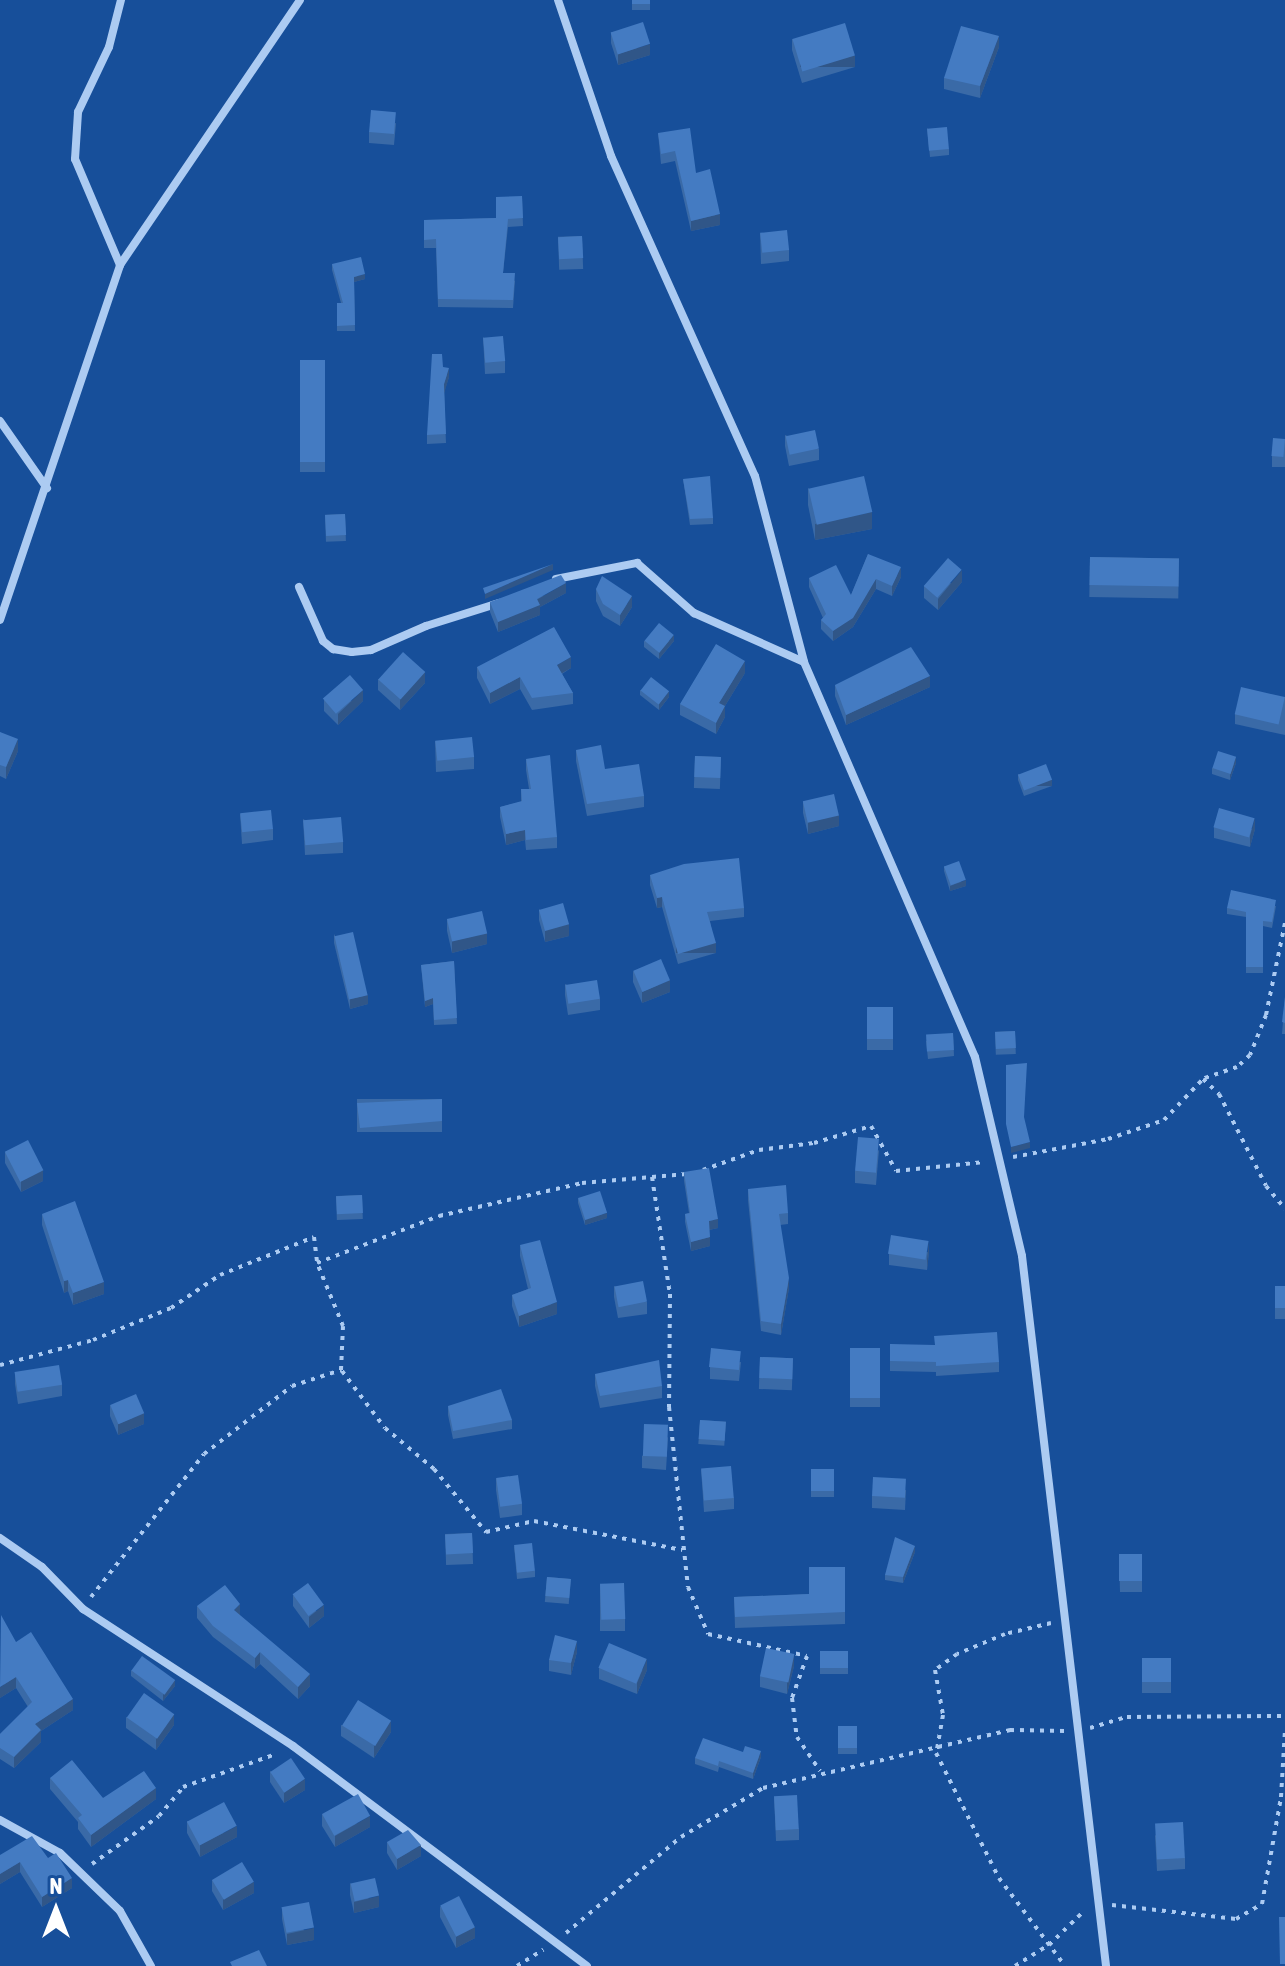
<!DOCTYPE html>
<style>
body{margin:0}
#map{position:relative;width:1285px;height:1966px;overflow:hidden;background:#174f9a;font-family:"Asap Condensed",sans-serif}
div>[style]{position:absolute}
.path>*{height:4px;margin-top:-2px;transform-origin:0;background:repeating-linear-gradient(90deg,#accbf2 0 4px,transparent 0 10px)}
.street>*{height:8px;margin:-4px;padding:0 4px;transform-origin:4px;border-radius:4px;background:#accbf2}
.wall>*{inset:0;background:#3a6aa7;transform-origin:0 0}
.shaded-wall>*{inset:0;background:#305688;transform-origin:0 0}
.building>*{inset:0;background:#447bc2;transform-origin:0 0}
span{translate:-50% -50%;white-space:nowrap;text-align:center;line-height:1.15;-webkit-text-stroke:7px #174f9a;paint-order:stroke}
.north{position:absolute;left:16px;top:1870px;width:80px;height:80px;-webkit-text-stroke:6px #174f9a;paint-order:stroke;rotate:0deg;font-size:22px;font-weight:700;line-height:32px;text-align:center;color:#fff}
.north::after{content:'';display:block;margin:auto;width:28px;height:36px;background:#fff;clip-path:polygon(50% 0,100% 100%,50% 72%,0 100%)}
</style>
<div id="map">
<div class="path">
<i style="left:1285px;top:923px;width:94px;rotate:101.7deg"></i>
<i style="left:1266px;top:1015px;width:43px;rotate:111.8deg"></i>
<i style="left:1250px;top:1055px;width:18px;rotate:137deg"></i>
<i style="left:1237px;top:1067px;width:36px;rotate:161deg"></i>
<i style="left:1203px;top:1079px;width:22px;rotate:43deg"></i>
<i style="left:1219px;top:1094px;width:103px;rotate:62.9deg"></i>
<i style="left:1266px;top:1186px;width:30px;rotate:50deg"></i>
<i style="left:1013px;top:1157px;width:97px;rotate:-10.7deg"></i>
<i style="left:1108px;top:1139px;width:59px;rotate:-18.7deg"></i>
<i style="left:1164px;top:1120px;width:57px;rotate:-46.4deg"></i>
<i style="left:703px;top:1170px;width:59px;rotate:-19.7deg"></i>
<i style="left:759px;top:1150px;width:55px;rotate:-7.3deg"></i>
<i style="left:814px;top:1143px;width:59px;rotate:-16.6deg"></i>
<i style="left:871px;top:1126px;width:51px;rotate:60.9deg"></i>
<i style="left:896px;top:1171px;width:89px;rotate:-5.8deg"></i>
<i style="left:652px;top:1177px;width:118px;rotate:81.3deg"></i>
<i style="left:670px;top:1294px;width:113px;rotate:90.5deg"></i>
<i style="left:669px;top:1407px;width:181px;rotate:84deg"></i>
<i style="left:688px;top:1587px;width:51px;rotate:66.9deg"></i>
<i style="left:708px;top:1634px;width:101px;rotate:12.5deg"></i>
<i style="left:807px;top:1656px;width:45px;rotate:109.7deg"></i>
<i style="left:792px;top:1698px;width:39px;rotate:83deg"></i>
<i style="left:797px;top:1737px;width:41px;rotate:55.9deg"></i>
<i style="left:0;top:1365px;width:96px;rotate:-15deg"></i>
<i style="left:93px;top:1340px;width:84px;rotate:-22.3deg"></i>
<i style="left:171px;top:1308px;width:59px;rotate:-34deg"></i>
<i style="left:220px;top:1275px;width:101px;rotate:-22deg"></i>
<i style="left:314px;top:1237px;width:26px;rotate:83deg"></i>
<i style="left:317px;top:1263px;width:131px;rotate:-21.1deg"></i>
<i style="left:439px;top:1216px;width:147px;rotate:-13deg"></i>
<i style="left:582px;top:1183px;width:105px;rotate:-4.9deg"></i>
<i style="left:342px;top:1371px;width:71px;rotate:53deg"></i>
<i style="left:385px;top:1428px;width:64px;rotate:39.9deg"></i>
<i style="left:434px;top:1469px;width:82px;rotate:50.5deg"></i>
<i style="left:486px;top:1532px;width:49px;rotate:-12.9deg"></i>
<i style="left:534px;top:1521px;width:151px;rotate:11.1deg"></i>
<i style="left:91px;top:1597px;width:182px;rotate:-51.7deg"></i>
<i style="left:204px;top:1454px;width:111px;rotate:-37.7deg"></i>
<i style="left:292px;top:1386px;width:52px;rotate:-18.1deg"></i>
<i style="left:341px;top:1370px;width:44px;rotate:-87.4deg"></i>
<i style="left:343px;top:1326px;width:68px;rotate:-112.4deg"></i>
<i style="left:1051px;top:1623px;width:47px;rotate:166.6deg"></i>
<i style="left:1005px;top:1634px;width:52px;rotate:157.4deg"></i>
<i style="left:957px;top:1654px;width:27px;rotate:144deg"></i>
<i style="left:935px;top:1670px;width:46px;rotate:79.9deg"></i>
<i style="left:943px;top:1715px;width:39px;rotate:100deg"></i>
<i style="left:936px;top:1753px;width:140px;rotate:63.3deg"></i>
<i style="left:999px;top:1878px;width:110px;rotate:53.1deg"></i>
<i style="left:1090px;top:1728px;width:39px;rotate:-17deg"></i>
<i style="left:1127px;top:1717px;width:158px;rotate:-0.4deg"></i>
<i style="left:92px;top:1864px;width:82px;rotate:-35.6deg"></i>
<i style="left:159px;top:1816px;width:38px;rotate:-50deg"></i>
<i style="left:183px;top:1787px;width:99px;rotate:-19.5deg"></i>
<i style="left:1112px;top:1905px;width:125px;rotate:6.4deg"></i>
<i style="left:1236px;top:1919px;width:30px;rotate:-30deg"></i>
<i style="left:1262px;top:1904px;width:109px;rotate:-79.9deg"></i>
<i style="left:1281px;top:1797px;width:67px;rotate:-86.6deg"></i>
<i style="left:566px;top:1933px;width:150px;rotate:-39.9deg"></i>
<i style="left:681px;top:1837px;width:96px;rotate:-30.9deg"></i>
<i style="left:763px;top:1788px;width:254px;rotate:-13.2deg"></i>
<i style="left:1010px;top:1730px;width:55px;rotate:1deg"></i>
<i style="left:517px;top:1966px;width:31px;rotate:-32deg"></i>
<i style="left:1015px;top:1966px;width:40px;rotate:-32deg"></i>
<i style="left:1049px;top:1945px;width:49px;rotate:-44.2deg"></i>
</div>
<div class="street">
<i style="left:558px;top:0;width:165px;rotate:71.2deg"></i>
<i style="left:611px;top:156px;width:351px;rotate:65.8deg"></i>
<i style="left:755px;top:476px;width:192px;rotate:75.2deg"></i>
<i style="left:804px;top:662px;width:430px;rotate:66.6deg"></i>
<i style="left:975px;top:1057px;width:204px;rotate:76.7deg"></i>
<i style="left:1022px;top:1256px;width:715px;rotate:83.25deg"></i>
<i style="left:120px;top:265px;width:115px;rotate:-113deg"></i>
<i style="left:75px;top:159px;width:47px;rotate:-86.3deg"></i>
<i style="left:78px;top:112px;width:72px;rotate:-64.5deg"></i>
<i style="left:109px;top:47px;width:49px;rotate:-75.7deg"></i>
<i style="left:0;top:421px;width:82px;rotate:55deg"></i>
<i style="left:556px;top:579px;width:83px;rotate:-11.2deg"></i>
<i style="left:637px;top:563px;width:76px;rotate:41.3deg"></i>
<i style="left:694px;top:613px;width:120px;rotate:24deg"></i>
<i style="left:299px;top:587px;width:59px;rotate:66deg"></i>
<i style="left:323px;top:641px;width:13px;rotate:39deg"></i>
<i style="left:333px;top:649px;width:19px;rotate:9deg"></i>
<i style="left:352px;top:652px;width:19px;rotate:-6deg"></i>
<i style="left:371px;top:650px;width:60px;rotate:-23.6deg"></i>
<i style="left:426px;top:626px;width:77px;rotate:-17.5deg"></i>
<i style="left:0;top:620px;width:375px;rotate:-71.3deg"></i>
<i style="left:120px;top:265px;width:320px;rotate:-55.8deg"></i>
<i style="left:0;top:1538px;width:51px;rotate:34.6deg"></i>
<i style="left:42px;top:1567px;width:59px;rotate:45.7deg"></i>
<i style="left:83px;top:1609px;width:251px;rotate:33.1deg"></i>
<i style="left:293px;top:1746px;width:367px;rotate:36.8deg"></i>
<i style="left:0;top:1820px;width:68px;rotate:28.8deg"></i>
<i style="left:60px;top:1853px;width:83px;rotate:44deg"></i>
<i style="left:120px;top:1911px;width:63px;rotate:60.6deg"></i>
</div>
<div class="wall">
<i style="left:632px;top:0;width:18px;height:10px"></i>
<i style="clip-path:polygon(611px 32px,650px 55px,618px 65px,611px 43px)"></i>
<i style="clip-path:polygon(792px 39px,855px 67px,802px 83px,792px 50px)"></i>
<i style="clip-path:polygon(999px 47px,980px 98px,944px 89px,944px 78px)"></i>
<i style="clip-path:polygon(396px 123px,394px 145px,369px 143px,369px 132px)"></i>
<i style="clip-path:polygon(927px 128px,949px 149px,949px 155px,930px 157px)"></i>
<i style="clip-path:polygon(658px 133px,696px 173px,720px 225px,691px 231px,675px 161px,661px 164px)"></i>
<i style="clip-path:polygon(522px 196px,523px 226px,508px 227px,503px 273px,515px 281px,513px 308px,438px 307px,436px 248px,424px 248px,424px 220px,496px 218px)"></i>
<i style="clip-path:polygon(760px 233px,789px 250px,789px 261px,761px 264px)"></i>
<i style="left:582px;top:236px;width:33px;height:24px;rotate:88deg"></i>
<i style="clip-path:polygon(332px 264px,365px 279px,354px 282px,355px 331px,337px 331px,337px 303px,341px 303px,332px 270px)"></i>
<i style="clip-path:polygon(483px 337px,505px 361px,505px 373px,485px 374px)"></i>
<i style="left:300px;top:360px;width:25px;height:112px"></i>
<i style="clip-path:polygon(443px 367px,449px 377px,444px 392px,446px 443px,427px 444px,427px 435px)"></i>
<i style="clip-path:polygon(785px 435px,819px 449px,819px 460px,789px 466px,785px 446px)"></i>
<i style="clip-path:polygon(1285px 439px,1285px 467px,1272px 467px,1272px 456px)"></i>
<i style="clip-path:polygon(683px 479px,713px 518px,713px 524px,690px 525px)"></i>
<i style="clip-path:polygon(808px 488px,872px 529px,815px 540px,808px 505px)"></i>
<i style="left:345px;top:514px;width:27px;height:20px;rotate:88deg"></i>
<i style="clip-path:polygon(868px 554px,901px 577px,892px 596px,876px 589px,853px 627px,833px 641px,821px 629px,821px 620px,823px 618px,809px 587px,809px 578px,851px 595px)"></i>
<i style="left:1090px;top:557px;width:89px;height:40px;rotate:1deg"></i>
<i style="clip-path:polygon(962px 582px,938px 610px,924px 598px,924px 586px)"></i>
<i style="clip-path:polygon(596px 589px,632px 607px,620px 626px,603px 616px,596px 601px)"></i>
<i style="clip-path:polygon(566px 593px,540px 607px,540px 615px,498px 632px,490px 612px,490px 602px)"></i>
<i style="clip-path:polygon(644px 641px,674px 641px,659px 659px,644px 647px)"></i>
<i style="clip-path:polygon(477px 667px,571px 668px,562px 674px,573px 693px,573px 704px,532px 710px,520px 689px,490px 704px,477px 678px)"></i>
<i style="clip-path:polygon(745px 673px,725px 706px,725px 717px,716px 734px,680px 715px,680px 704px)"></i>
<i style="clip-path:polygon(378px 679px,425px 683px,400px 710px,378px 690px)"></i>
<i style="clip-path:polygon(835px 685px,930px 687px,846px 725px,835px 696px)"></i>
<i style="clip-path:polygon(640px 690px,669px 697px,659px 710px,640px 695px)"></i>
<i style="clip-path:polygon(1285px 697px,1285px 735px,1235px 724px,1235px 714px)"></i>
<i style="clip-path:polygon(324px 700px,363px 701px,338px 725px,324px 711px)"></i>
<i style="clip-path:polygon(0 732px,18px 751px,6px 779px,0 776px)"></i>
<i style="clip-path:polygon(435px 741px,474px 757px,474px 769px,436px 772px)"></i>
<i style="clip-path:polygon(576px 750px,644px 796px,644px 807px,587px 816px,576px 761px)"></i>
<i style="left:695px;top:756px;width:26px;height:32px;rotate:2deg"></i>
<i style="clip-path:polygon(526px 759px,557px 837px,557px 848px,526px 850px,525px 840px,506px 845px,500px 817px,500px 807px,521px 802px,521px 789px,529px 789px,526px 770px)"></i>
<i style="clip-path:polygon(1236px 763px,1230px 780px,1212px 774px,1212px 768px)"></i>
<i style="clip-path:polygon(1018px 774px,1052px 786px,1024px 796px,1018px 780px)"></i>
<i style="clip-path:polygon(803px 802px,839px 826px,808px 834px,803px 813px)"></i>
<i style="clip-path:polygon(240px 814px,273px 829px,273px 840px,242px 844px)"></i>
<i style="clip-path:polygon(303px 819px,343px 842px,343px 853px,305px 855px)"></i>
<i style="clip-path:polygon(1214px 827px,1255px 829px,1250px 847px,1214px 838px)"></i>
<i style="clip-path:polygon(944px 866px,966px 886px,950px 891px,944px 871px)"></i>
<i style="clip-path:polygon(650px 875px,744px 908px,744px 917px,710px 921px,716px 953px,678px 964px,662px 907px,657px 908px,650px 885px)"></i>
<i style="clip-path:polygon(1276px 906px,1272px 928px,1263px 926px,1263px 973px,1246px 973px,1246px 917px,1227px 914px,1227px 908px)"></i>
<i style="clip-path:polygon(539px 909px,569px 936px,545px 942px,539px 920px)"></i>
<i style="clip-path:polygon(447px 920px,487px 944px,452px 953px,447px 931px)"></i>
<i style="clip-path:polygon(334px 934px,368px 1004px,350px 1009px,334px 943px)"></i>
<i style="clip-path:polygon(454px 961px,457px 1024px,434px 1025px,433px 1004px,425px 1007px,421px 965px)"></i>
<i style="clip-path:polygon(633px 971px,670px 992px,642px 1003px,633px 982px)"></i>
<i style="clip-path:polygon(565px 984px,600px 999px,600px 1010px,568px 1015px,565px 995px)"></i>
<i style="clip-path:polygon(1285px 997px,1285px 1034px,1282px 1034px)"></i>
<i style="left:867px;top:1007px;width:26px;height:43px"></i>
<i style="left:1015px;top:1031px;width:23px;height:20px;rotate:88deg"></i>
<i style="clip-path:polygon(953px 1033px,954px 1056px,928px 1059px,926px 1041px)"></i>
<i style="left:442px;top:1099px;width:33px;height:85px;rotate:90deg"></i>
<i style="clip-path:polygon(879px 1150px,876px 1185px,855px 1183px,855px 1171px)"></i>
<i style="clip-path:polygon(5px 1152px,43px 1181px,21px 1192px,5px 1163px)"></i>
<i style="clip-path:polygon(684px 1172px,718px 1228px,709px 1230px,710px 1246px,691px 1251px,685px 1222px,685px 1214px,689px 1213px,684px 1181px)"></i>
<i style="clip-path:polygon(748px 1189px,788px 1213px,788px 1224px,780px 1225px,789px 1288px,781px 1335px,761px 1331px,748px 1200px)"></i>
<i style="left:362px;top:1195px;width:24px;height:26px;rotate:88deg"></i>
<i style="clip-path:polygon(578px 1198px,607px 1218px,585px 1225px,578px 1203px)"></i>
<i style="clip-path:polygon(42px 1214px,104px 1294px,73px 1305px,68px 1291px,64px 1293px,42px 1225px)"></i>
<i style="clip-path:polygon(520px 1245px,557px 1314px,519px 1327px,512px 1306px,512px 1295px,528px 1289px,520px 1256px)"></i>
<i style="clip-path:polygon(929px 1252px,927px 1270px,889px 1265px,889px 1254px)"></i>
<i style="clip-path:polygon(614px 1286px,647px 1302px,647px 1314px,618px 1318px,614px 1297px)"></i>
<i style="left:1275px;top:1286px;width:10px;height:33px"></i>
<i style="clip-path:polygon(890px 1344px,999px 1362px,999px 1372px,936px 1376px,936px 1372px,890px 1371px)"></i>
<i style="left:880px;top:1348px;width:59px;height:30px;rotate:90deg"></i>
<i style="left:760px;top:1357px;width:33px;height:32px;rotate:2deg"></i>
<i style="clip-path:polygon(741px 1362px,739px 1381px,710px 1379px,710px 1367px)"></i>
<i style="clip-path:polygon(15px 1373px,62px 1385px,62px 1396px,18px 1404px,15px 1384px)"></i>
<i style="clip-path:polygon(595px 1374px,662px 1386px,662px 1398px,600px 1408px,595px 1386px)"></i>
<i style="clip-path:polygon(110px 1405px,144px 1424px,118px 1435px,110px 1416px)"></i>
<i style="clip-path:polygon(448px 1406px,512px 1420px,512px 1429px,453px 1439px,448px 1415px)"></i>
<i style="left:700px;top:1420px;width:26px;height:24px;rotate:4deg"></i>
<i style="clip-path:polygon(668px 1437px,666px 1470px,642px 1468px,642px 1456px)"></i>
<i style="clip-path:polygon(701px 1469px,734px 1498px,734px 1509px,704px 1512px)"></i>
<i style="left:811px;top:1469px;width:23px;height:28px"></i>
<i style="clip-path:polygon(496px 1478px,522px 1504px,522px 1515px,500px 1518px,496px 1490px)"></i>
<i style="clip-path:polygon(906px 1490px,905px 1510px,872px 1508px,872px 1496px)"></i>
<i style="left:472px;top:1533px;width:31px;height:27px;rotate:88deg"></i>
<i style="clip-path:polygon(514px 1546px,535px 1571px,535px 1577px,517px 1579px)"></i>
<i style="clip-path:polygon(915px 1552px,903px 1583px,885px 1580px,885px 1575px)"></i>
<i style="clip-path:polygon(1119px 1555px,1142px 1581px,1142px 1592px,1120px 1592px)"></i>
<i style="clip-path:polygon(845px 1567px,845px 1624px,735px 1628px,734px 1597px,809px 1594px)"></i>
<i style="left:547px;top:1577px;width:24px;height:25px;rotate:5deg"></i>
<i style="clip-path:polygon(600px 1584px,625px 1619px,625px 1631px,600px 1631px)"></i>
<i style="clip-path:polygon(293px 1595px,324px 1616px,309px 1628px,293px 1606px)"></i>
<i style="clip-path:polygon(197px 1606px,240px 1616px,310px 1686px,298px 1699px,260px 1664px,255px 1669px,213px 1637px,197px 1618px)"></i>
<i style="clip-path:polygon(16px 1642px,73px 1710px,41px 1731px,41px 1742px,14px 1768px,0 1759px,0 1734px,28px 1707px,16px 1688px,0 1698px)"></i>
<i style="left:820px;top:1651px;width:28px;height:23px"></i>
<i style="clip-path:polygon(577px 1652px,571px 1675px,549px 1671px,549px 1660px)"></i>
<i style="left:1142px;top:1658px;width:29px;height:35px"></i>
<i style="clip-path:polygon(794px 1666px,787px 1694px,760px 1687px,760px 1676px)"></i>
<i style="clip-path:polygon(599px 1668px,647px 1670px,637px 1694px,599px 1679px)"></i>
<i style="clip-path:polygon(131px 1670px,175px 1686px,163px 1701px,131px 1676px)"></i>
<i style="clip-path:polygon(126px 1717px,174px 1725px,156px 1750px,126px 1728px)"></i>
<i style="clip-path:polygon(341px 1725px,391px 1732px,374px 1758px,341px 1736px)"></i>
<i style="left:838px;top:1726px;width:19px;height:28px"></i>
<i style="clip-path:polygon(743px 1752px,761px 1757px,753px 1779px,719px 1767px,718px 1772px,695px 1764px,695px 1758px)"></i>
<i style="clip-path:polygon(270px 1771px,305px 1790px,284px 1803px,270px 1782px)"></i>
<i style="clip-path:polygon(50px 1778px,103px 1798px,156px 1799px,91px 1847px,78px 1829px,78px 1822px,50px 1789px)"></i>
<i style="clip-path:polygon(774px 1796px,799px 1829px,799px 1840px,776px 1841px)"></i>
<i style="clip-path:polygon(322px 1814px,370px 1827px,335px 1847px,322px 1826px)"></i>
<i style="clip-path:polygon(187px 1821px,237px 1837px,200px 1857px,187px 1833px)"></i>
<i style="clip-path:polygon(1155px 1835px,1185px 1858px,1185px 1869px,1157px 1871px)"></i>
<i style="clip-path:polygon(387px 1842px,421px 1856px,397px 1870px,387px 1853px)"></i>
<i style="clip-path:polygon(0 1855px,48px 1858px,72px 1888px,42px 1907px,20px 1872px,0 1884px)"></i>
<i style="clip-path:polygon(212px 1880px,254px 1893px,223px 1910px,212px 1891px)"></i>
<i style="clip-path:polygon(350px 1883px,379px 1907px,354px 1913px,350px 1895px)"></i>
<i style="clip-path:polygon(440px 1906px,475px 1938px,456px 1948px,440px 1917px)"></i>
<i style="clip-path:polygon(282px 1908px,314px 1940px,287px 1945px,282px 1919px)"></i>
</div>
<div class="shaded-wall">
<i style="clip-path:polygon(999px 36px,999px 47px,980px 98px,980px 86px)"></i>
<i style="clip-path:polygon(650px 44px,650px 55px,618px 65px,618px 54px)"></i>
<i style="left:855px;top:56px;width:11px;height:55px;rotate:90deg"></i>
<i style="clip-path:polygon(720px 214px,720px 225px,691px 231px,691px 221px)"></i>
<i style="clip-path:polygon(365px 274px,365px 279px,354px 282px,354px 277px)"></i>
<i style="clip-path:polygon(449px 368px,449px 377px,444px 394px,444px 384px)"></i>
<i style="clip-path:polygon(872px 512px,872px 529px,815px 540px,815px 524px)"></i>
<i style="clip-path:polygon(553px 564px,553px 570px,485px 599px,485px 594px)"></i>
<i style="clip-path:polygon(901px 567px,901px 577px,892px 596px,892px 586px)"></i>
<i style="clip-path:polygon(962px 570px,962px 582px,938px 610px,938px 599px)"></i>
<i style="clip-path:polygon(876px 579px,876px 589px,853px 627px,833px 641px,833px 631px)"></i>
<i style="clip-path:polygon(566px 583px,566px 593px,540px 607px,540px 615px,498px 632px,498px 622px)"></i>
<i style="clip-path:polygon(632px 596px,632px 607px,620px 626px,620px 615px)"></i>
<i style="clip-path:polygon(674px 635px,674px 641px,659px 659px,659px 653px)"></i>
<i style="clip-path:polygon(571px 657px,571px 668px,557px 676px,557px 665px)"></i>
<i style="clip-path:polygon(745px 661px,745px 673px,725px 706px,725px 717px,716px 734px,716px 723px,719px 703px)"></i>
<i style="clip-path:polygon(425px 672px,425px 683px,400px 710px,400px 699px)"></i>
<i style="clip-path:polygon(930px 676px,930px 687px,846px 725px,846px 715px)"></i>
<i style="clip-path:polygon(520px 677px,520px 689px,490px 704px,490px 693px)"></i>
<i style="clip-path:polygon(363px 690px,363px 701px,338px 725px,338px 714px)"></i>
<i style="clip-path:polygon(669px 691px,669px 697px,659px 710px,659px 704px)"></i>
<i style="clip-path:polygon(18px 739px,18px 751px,6px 779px,6px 767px)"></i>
<i style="clip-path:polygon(1236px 757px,1236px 763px,1230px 780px,1230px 775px)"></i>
<i style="left:1052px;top:780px;width:6px;height:30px;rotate:90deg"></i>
<i style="clip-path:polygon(839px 815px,839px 826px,808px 834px,808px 822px)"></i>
<i style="clip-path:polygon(1255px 818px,1255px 829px,1250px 847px,1250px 836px)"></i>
<i style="clip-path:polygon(525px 830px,525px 840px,506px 845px,506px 834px)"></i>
<i style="clip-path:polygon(966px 880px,966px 886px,950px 891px,950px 886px)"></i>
<i style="clip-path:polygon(662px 897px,662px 907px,657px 908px,657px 898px)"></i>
<i style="clip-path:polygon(569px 924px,569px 936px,545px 942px,545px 930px)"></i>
<i style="clip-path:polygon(487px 933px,487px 944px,452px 953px,452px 941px)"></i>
<i style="left:716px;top:943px;width:10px;height:40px;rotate:90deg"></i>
<i style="clip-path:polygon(670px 980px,670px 992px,642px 1003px,642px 992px)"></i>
<i style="clip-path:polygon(368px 995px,368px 1004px,350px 1009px,350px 999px)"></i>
<i style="clip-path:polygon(433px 998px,433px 1004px,425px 1007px,425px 1001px)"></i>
<i style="clip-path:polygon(1030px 1142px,1030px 1148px,1011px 1153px,1011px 1147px)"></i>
<i style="clip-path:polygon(43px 1170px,43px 1181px,21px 1192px,21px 1181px)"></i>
<i style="clip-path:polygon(607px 1213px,607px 1218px,585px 1225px,585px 1219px)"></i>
<i style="clip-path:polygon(718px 1219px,718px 1228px,709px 1230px,709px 1221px)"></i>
<i style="clip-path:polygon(710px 1237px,710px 1246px,691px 1251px,691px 1242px)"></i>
<i style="clip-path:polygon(929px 1241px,929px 1252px,927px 1270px,927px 1259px)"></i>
<i style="clip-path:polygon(789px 1278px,789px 1288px,781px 1335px,781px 1324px)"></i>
<i style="clip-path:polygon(68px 1280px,68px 1291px,64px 1293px,64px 1281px)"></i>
<i style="clip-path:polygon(104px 1282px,104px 1294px,73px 1305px,73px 1293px)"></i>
<i style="clip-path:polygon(557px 1302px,557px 1314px,519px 1327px,519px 1316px)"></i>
<i style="clip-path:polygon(144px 1413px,144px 1424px,118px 1435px,118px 1424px)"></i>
<i style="clip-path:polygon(915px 1546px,915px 1552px,903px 1583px,903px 1577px)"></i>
<i style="clip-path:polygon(240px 1604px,240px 1616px,234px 1610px)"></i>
<i style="clip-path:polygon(324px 1605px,324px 1616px,309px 1628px,309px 1617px)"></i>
<i style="clip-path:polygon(577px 1641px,577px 1652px,571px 1675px,571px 1663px)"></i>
<i style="clip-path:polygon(260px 1652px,260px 1664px,255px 1669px,255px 1658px)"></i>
<i style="clip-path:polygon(794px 1654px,794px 1666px,787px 1694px,787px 1683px)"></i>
<i style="clip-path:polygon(647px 1659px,647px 1670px,637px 1694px,637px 1683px)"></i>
<i style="clip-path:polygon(310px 1674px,310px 1686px,298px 1699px,298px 1687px)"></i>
<i style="clip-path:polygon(16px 1677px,16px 1688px,0 1698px,0 1687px)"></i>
<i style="clip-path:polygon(175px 1680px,175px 1686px,163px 1701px,163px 1695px)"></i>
<i style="clip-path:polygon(73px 1699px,73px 1710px,41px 1731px,41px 1742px,14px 1768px,14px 1757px,35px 1724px)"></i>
<i style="clip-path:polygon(174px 1714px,174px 1725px,156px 1750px,156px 1739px)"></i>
<i style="clip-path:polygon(391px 1721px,391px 1732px,374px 1758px,374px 1746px)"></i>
<i style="clip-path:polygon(761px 1751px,761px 1757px,753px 1779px,753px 1773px)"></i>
<i style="clip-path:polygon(305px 1779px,305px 1790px,284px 1803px,284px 1792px)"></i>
<i style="clip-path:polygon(156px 1788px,156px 1799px,91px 1847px,91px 1835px)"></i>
<i style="clip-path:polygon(370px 1816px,370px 1827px,335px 1847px,335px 1836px)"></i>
<i style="clip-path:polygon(237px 1826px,237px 1837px,200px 1857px,200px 1845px)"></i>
<i style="clip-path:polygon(421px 1845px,421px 1856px,397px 1870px,397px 1859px)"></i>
<i style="clip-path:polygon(20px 1862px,20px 1872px,0 1884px,0 1874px)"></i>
<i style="clip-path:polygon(72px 1878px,72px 1888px,42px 1907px,42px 1897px)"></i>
<i style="clip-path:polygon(254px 1882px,254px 1893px,223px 1910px,223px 1899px)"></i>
<i style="clip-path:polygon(379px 1896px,379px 1907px,354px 1913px,354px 1902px)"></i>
<i style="clip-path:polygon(475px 1927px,475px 1938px,456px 1948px,456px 1936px)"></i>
<i style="clip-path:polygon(314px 1928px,314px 1940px,287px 1945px,287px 1934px)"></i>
</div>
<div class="building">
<i style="left:632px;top:0;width:18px;height:4px"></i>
<i style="left:643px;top:22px;width:23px;height:34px;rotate:72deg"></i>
<i style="left:845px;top:23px;width:34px;height:55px;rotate:73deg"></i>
<i style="clip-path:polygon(961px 26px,999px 36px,980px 86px,944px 78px)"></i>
<i style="left:371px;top:110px;width:25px;height:22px;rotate:5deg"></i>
<i style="left:947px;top:127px;width:22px;height:20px;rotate:85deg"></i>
<i style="clip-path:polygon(690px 128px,696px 173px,710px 169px,720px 214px,691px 221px,675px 151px,661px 154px,658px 133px)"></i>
<i style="clip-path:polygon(522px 196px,523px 218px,508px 219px,503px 273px,515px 273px,513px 300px,438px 299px,436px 239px,424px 240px,424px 220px,496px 218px,496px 197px)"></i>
<i style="left:787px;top:230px;width:20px;height:27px;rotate:84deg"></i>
<i style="left:582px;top:236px;width:22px;height:24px;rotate:87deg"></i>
<i style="clip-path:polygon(361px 257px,365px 274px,354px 277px,355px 325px,337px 326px,337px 303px,343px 303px,332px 264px)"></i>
<i style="left:503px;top:336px;width:25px;height:20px;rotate:85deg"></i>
<i style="clip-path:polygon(432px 354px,442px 354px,443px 367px,449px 368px,444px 384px,446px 434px,427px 435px)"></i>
<i style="left:300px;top:360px;width:25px;height:102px"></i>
<i style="left:815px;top:430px;width:19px;height:30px;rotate:78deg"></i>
<i style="left:1273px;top:438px;width:12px;height:18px;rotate:5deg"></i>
<i style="clip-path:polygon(710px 476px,713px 518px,690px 519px,683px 479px)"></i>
<i style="left:864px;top:476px;width:37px;height:57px;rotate:77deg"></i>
<i style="left:345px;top:514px;width:21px;height:20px;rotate:87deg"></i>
<i style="clip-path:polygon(868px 554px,901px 567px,892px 586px,876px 579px,853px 618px,833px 631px,821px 620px,826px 614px,809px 578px,836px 565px,851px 595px)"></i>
<i style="left:1090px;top:557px;width:89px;height:28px;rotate:1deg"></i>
<i style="left:948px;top:558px;width:18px;height:37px;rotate:41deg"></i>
<i style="clip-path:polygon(553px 564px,485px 594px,483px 588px)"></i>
<i style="clip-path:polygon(561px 575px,566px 583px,537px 599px,540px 605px,498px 622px,490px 602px)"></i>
<i style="clip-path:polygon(602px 576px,632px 596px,620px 615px,603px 604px,596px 589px)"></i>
<i style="left:659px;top:623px;width:19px;height:23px;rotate:39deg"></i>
<i style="clip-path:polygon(554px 627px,571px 657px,557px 665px,573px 693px,532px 698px,520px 677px,490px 693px,477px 667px)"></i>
<i style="clip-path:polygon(716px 644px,745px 661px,719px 703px,725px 706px,716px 723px,680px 704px)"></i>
<i style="clip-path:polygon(911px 647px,930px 676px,846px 715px,835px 685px)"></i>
<i style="left:403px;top:652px;width:30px;height:37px;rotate:42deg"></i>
<i style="left:350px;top:675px;width:20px;height:36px;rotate:49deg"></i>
<i style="left:651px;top:677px;width:23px;height:17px;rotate:38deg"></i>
<i style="left:1241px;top:687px;width:45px;height:28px;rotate:13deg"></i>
<i style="clip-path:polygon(0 732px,18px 739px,6px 767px,0 765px)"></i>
<i style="left:472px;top:737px;width:20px;height:37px;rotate:84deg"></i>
<i style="clip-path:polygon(601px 745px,605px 769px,639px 764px,644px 796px,587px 804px,576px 750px)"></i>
<i style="left:1218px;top:751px;width:19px;height:18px;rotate:18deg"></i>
<i style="clip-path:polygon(550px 755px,557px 837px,526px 840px,525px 830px,506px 834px,500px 807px,522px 801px,521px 789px,531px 789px,526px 759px)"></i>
<i style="left:695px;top:756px;width:26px;height:21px;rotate:2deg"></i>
<i style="left:1046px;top:764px;width:17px;height:30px;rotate:69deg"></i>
<i style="left:834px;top:794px;width:22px;height:32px;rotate:77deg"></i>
<i style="left:1219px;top:808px;width:37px;height:20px;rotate:16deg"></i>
<i style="left:271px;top:810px;width:19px;height:31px;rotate:84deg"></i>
<i style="left:341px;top:817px;width:25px;height:38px;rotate:85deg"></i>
<i style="clip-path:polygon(739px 858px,744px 908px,707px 912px,716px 943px,678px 954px,662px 897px,657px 898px,650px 875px,684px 864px)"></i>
<i style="left:959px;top:861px;width:20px;height:16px;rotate:70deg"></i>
<i style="clip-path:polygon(1231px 890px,1276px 900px,1272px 922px,1263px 921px,1263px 967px,1246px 967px,1246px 912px,1227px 908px)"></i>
<i style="left:563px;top:903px;width:22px;height:25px;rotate:74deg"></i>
<i style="left:482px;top:911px;width:23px;height:36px;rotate:77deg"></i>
<i style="left:353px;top:932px;width:65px;height:19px;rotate:77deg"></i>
<i style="left:661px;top:959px;width:23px;height:30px;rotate:67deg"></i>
<i style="clip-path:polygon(454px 961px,457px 1018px,434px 1020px,433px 998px,425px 1001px,421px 965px)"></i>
<i style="left:597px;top:980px;width:19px;height:32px;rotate:81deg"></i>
<i style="clip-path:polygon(1285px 997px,1285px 1023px,1282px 1022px)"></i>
<i style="left:867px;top:1007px;width:26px;height:32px"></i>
<i style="left:1015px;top:1031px;width:17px;height:20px;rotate:87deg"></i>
<i style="left:953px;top:1033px;width:17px;height:27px;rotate:87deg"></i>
<i style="clip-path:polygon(1027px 1063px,1024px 1117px,1030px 1142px,1011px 1147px,1006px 1124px,1006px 1065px)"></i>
<i style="clip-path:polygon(442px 1099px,442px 1121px,360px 1128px,357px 1103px)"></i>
<i style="left:858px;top:1137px;width:21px;height:34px;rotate:5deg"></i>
<i style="left:28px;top:1140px;width:34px;height:26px;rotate:63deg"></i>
<i style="clip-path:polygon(709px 1168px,718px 1219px,709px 1221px,710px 1237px,691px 1242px,685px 1214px,690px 1213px,684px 1172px)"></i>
<i style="clip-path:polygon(786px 1185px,788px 1213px,779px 1214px,789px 1278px,781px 1324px,761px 1321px,748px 1189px)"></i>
<i style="left:600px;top:1191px;width:23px;height:23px;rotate:72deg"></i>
<i style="left:362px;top:1195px;width:18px;height:26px;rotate:87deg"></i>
<i style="clip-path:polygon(75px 1201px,104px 1282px,73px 1293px,68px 1280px,64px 1281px,42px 1214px)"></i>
<i style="left:891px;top:1235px;width:38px;height:19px;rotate:9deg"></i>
<i style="clip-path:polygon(540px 1240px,557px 1302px,519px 1316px,512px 1295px,531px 1288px,520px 1245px)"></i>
<i style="left:643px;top:1281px;width:21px;height:29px;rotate:79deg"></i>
<i style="left:1275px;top:1286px;width:10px;height:22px"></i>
<i style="clip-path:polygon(997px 1332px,999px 1362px,936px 1366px,936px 1362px,890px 1361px,890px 1344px,935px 1345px,934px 1336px)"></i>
<i style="left:711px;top:1348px;width:30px;height:19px;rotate:6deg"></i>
<i style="left:880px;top:1348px;width:50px;height:30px;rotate:90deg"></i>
<i style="left:760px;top:1357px;width:33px;height:21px;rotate:2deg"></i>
<i style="clip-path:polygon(659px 1360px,662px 1386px,600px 1396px,595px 1374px)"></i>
<i style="left:59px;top:1365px;width:20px;height:45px;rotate:81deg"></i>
<i style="clip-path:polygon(501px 1389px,512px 1420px,453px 1431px,448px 1406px)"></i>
<i style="left:136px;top:1394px;width:21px;height:28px;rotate:67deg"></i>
<i style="left:700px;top:1420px;width:26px;height:19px;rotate:4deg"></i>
<i style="left:644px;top:1424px;width:24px;height:32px;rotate:2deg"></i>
<i style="left:731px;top:1466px;width:32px;height:30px;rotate:85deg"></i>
<i style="left:811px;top:1469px;width:23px;height:22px"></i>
<i style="left:518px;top:1475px;width:29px;height:22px;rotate:82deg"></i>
<i style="left:873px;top:1477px;width:33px;height:19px;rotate:3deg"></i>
<i style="left:472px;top:1533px;width:20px;height:27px;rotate:87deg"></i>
<i style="clip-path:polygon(895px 1537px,915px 1546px,903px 1577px,885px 1575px)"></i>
<i style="left:532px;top:1543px;width:28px;height:18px;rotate:84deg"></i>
<i style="left:1142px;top:1554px;width:27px;height:23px;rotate:90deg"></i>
<i style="clip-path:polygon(809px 1567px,845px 1567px,845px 1612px,735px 1617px,734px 1597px,809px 1594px)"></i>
<i style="left:547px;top:1577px;width:24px;height:19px;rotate:5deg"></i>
<i style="left:308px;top:1583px;width:27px;height:19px;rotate:54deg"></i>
<i style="left:624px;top:1583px;width:36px;height:24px;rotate:88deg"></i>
<i style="clip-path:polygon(225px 1585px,240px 1604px,234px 1610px,310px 1674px,298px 1687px,260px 1652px,255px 1658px,213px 1626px,197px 1606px)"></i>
<i style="clip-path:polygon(1px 1615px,16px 1642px,31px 1632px,73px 1699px,35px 1724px,41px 1730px,14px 1757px,0 1748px,0 1734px,32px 1702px,16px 1677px,0 1687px)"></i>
<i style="clip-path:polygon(555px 1635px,577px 1641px,571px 1663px,549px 1660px)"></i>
<i style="left:609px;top:1643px;width:41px;height:27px;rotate:23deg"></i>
<i style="left:766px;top:1648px;width:29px;height:29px;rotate:12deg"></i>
<i style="left:820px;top:1651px;width:28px;height:17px"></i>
<i style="left:142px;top:1656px;width:41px;height:18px;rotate:36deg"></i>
<i style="left:1142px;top:1658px;width:29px;height:24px"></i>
<i style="left:144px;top:1693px;width:37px;height:30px;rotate:35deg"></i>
<i style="left:358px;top:1700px;width:39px;height:30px;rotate:32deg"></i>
<i style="left:838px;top:1726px;width:19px;height:22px"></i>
<i style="clip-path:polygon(703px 1738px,743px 1752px,745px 1746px,761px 1751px,753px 1773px,719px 1761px,718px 1766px,695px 1758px)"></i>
<i style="left:291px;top:1758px;width:25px;height:25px;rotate:56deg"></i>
<i style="clip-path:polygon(72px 1760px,103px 1798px,144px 1771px,156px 1788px,91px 1835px,78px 1818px,82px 1815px,50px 1778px)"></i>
<i style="left:358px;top:1794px;width:25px;height:41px;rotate:61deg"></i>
<i style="left:797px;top:1795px;width:34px;height:23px;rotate:87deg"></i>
<i style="left:224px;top:1802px;width:27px;height:42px;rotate:62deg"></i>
<i style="left:1183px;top:1822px;width:36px;height:28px;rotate:87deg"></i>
<i style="clip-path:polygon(408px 1830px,421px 1845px,397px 1859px,387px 1842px)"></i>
<i style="clip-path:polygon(32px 1836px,48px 1858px,56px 1853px,72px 1878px,42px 1897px,20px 1862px,0 1874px,0 1855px)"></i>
<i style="left:242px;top:1862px;width:23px;height:35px;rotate:59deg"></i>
<i style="left:375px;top:1878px;width:18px;height:25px;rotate:77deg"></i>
<i style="left:459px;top:1896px;width:35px;height:21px;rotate:63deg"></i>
<i style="left:309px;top:1902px;width:26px;height:28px;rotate:79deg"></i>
<i style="clip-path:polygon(1279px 1917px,1285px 1917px,1285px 1964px,1280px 1964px)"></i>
<i style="clip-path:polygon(259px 1950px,267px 1966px,232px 1966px,230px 1962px)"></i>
</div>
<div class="north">N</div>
</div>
